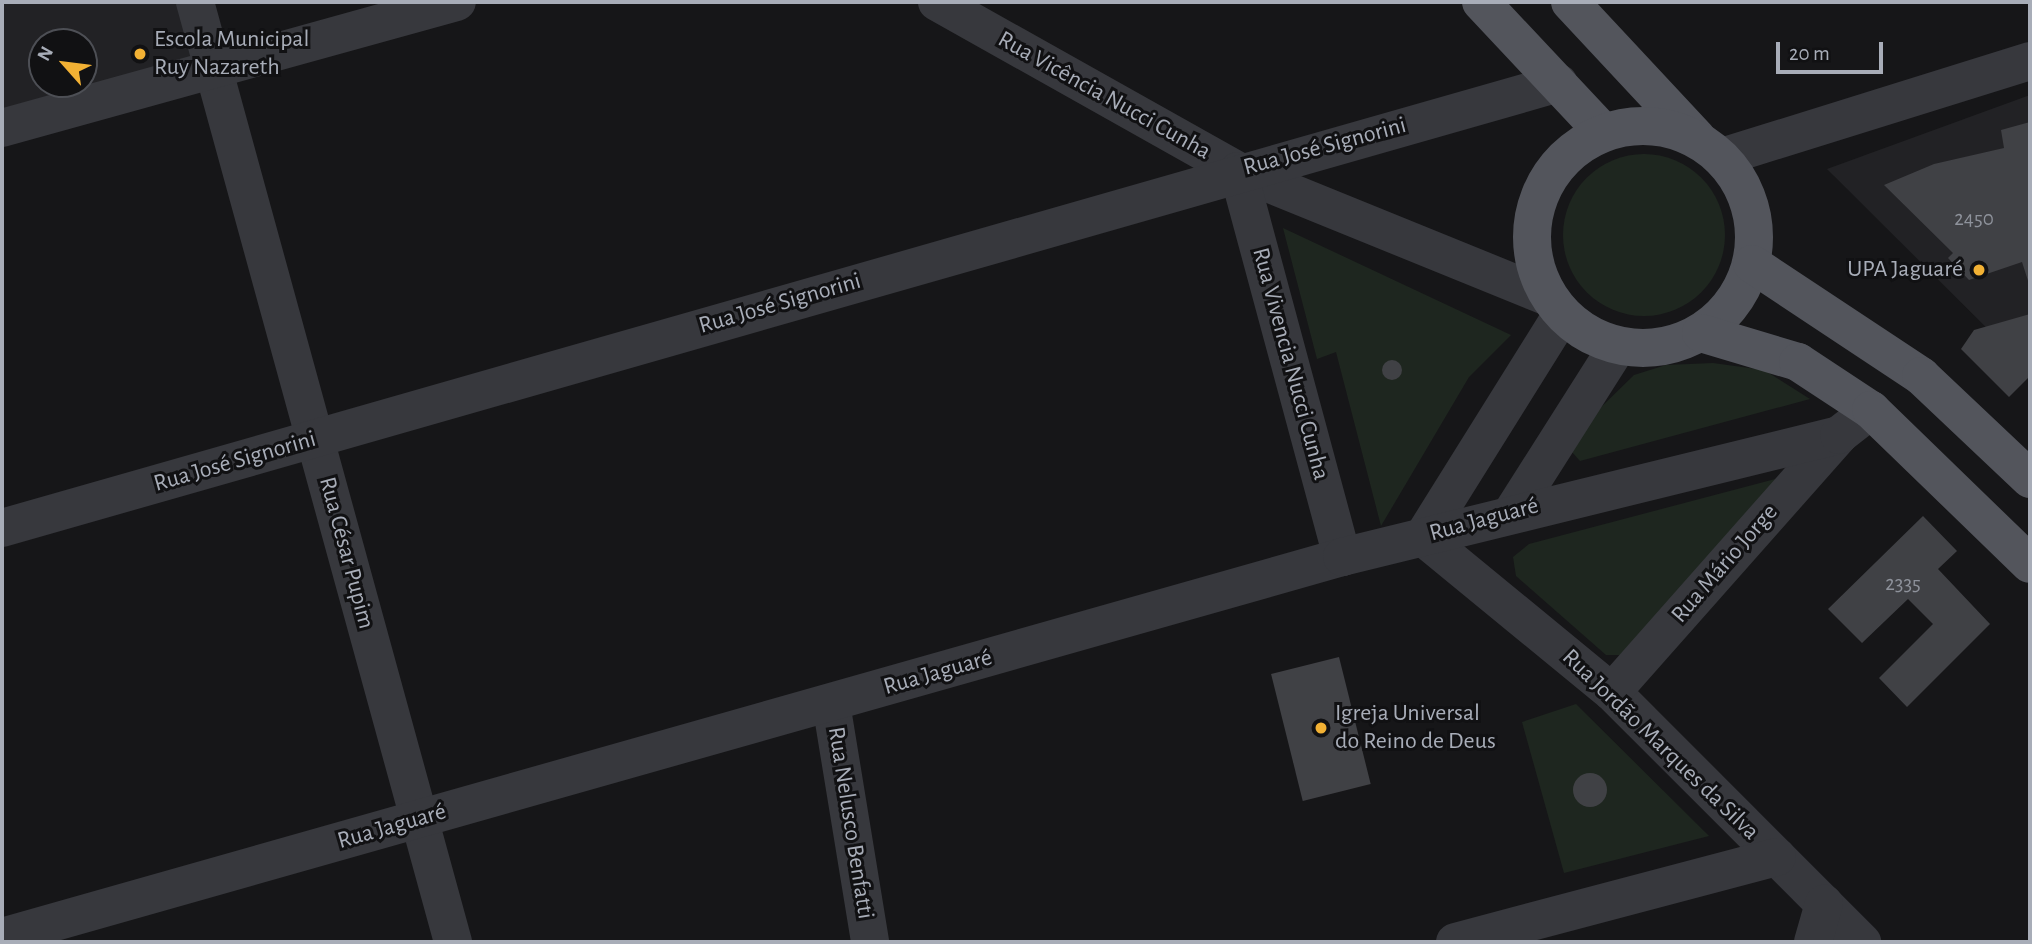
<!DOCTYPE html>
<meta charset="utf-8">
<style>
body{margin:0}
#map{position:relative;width:2032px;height:944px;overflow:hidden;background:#161618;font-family:"Alegreya Sans",sans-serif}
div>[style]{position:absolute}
.built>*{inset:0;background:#222225}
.green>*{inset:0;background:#1e261f}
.round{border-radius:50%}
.building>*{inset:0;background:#404145;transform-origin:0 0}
.minor>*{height:38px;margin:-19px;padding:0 19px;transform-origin:19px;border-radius:19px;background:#37383d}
.major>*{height:38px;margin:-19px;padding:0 19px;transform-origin:19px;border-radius:19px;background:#53555c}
.major>.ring{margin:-19px;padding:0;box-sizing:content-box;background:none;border:38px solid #53555c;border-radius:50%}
.dots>*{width:19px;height:19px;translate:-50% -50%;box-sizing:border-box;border:4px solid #111113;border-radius:50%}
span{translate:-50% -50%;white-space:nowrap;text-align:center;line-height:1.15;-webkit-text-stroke:6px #111113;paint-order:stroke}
.number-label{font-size:21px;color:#8e929b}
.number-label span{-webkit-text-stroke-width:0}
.poi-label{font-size:24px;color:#a8adb8}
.left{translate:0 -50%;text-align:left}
.right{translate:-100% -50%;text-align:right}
.street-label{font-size:24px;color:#a8adb8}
.frame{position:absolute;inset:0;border:4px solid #a8adb8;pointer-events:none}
.north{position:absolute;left:28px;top:28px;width:70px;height:70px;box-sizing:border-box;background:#111113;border:2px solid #4d4f55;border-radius:50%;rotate:298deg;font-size:19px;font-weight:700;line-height:28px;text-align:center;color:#a8adb8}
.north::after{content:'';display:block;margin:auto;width:24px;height:32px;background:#f2b134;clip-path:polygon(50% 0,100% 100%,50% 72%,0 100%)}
.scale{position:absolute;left:1776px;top:42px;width:107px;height:32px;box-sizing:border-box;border:4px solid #a8adb8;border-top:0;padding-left:9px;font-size:21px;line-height:24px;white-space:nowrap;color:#a8adb8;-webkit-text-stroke:5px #111113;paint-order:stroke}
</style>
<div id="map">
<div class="built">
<i style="clip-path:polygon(evenodd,2px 2px,182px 2px,199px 65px,2px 118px,2px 2px,42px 42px,84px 42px,84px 84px,42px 84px,42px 42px)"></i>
<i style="clip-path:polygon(2030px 95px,2030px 371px,1827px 169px)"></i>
</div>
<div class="green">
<i class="round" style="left:1563px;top:154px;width:162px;height:162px"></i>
<i style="clip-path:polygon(1283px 228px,1511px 335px,1469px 377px,1381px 526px,1336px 352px,1317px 359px)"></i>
<i style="clip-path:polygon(1713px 363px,1764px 370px,1810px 399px,1580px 461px,1571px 451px,1590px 418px,1634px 375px,1666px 365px)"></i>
<i style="clip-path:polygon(1779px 478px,1629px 655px,1606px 655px,1516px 576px,1513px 557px,1529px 544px)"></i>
<i style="clip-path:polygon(1576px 704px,1709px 836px,1564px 873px,1522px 722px)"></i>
</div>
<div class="building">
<i style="clip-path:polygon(2030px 122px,2030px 287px,2022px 262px,1969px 280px,1948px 258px,1953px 253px,1884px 185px,1934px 164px,2004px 148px,2001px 130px)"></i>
<i style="clip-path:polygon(2030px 314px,2030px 376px,2009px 397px,1961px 349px,1974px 330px)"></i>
<i class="round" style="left:1382px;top:360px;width:20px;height:20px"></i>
<i style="clip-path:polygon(1923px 516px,1957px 551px,1938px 569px,1990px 624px,1907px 707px,1879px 678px,1933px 624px,1908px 599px,1862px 643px,1828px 609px)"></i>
<i style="left:1339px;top:657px;width:131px;height:70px;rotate:76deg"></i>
<i class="round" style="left:1573px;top:773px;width:34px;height:34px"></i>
</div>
<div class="minor">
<i style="left:195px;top:2px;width:975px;rotate:74.65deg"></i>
<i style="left:937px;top:2px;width:345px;rotate:29.3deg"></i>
<i style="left:1238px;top:171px;width:332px;rotate:22.1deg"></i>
<i style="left:2px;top:128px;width:472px;rotate:-15.5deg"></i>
<i style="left:1722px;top:157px;width:323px;rotate:-17.3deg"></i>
<i style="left:1238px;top:171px;width:400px;rotate:74.9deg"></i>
<i style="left:1513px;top:511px;width:194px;rotate:-57.6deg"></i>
<i style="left:2px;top:528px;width:1619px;rotate:-15.95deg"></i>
<i style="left:1423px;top:537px;width:244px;rotate:39.4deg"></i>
<i style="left:1612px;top:692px;width:354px;rotate:45deg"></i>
<i style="left:1423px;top:537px;width:261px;rotate:-58deg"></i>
<i style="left:1612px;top:692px;width:343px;rotate:-48.5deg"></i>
<i style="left:831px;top:703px;width:242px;rotate:80.7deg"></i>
<i style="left:2px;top:937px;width:1393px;rotate:-15.83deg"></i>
<i style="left:1342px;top:557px;width:512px;rotate:-13.79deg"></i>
<i style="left:1839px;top:435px;width:41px;rotate:-38deg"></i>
<i style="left:1455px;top:942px;width:333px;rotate:-14.8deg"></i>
<i style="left:1813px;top:942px;width:40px;rotate:-74deg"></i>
</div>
<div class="major">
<i style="left:1481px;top:2px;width:178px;rotate:46.8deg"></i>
<i style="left:1570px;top:2px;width:186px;rotate:47deg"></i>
<i class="ring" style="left:1532px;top:126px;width:184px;height:184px"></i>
<i style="left:1752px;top:264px;width:203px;rotate:33.5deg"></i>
<i style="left:1921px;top:376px;width:150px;rotate:43.4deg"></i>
<i style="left:1701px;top:333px;width:101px;rotate:16.6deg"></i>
<i style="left:1798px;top:362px;width:87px;rotate:33.3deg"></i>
<i style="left:1871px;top:410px;width:221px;rotate:44.1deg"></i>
</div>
<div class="dots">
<i style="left:140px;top:54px;background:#f2b134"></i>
<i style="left:1979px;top:270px;background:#f2b134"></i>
<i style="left:1321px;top:728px;background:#f2b134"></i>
</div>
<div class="number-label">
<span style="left:1974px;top:219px">2450</span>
<span style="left:1903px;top:584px">2335</span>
</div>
<div class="poi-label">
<span class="left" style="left:154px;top:54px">Escola Municipal<br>Ruy Nazareth</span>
<span class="right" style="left:1963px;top:270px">UPA Jaguaré</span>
<span class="left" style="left:1335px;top:728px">Igreja Universal<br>do Reino de Deus</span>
</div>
<div class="street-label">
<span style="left:1104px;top:96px;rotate:29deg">Rua Vicência Nucci Cunha</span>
<span style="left:1325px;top:147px;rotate:-15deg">Rua José Signorini</span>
<span style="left:780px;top:304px;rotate:-16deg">Rua José Signorini</span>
<span style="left:1290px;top:364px;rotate:75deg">Rua Vivencia Nucci Cunha</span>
<span style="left:235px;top:462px;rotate:-16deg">Rua José Signorini</span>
<span style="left:1484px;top:520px;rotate:-15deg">Rua Jaguaré</span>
<span style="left:346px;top:553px;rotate:75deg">Rua César Pupim</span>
<span style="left:1725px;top:564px;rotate:-49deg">Rua Mário Jorge</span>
<span style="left:938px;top:673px;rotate:-16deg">Rua Jaguaré</span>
<span style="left:1660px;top:745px;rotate:44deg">Rua Jordão Marques da Silva</span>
<span style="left:850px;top:823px;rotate:81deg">Rua Nelusco Benfatti</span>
<span style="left:392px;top:827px;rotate:-16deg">Rua Jaguaré</span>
</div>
<div class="frame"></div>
<div class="north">N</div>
<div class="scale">20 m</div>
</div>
